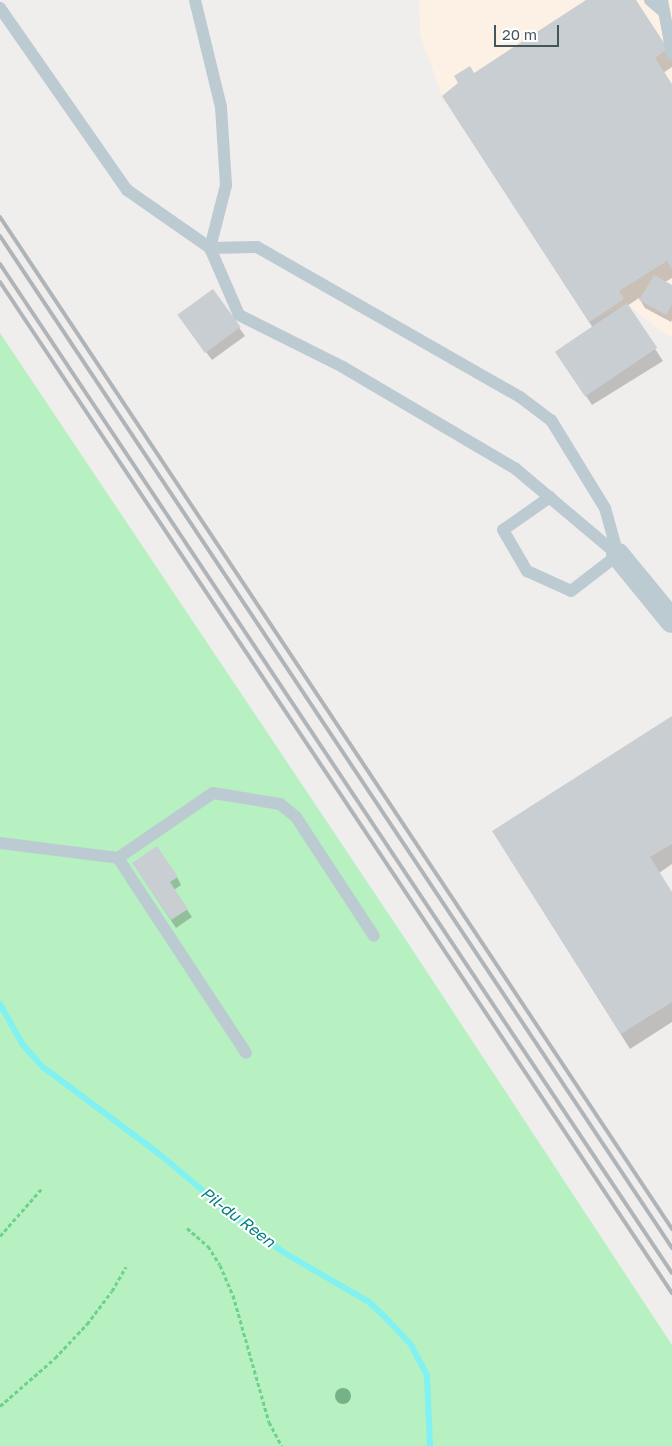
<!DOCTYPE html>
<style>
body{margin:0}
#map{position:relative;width:672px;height:1446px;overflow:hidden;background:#f0eded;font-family:"Golos Text",sans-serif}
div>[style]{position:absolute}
.commercial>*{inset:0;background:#fdf0e4}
.green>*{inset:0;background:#b7f1c2}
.shadow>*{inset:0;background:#0003}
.stream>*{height:6px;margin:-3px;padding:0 3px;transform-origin:3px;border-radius:3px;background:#81f1f2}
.building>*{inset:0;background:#c9ced2;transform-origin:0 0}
.path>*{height:3px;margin-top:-1.5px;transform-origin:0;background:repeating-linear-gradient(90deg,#6dd28c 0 4px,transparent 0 6.5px)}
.lane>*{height:12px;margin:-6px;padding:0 6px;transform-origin:6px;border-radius:6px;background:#bccbd1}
.street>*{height:24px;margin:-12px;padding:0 12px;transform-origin:12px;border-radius:12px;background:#bccbd1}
.rail>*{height:4px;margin:-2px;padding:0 2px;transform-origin:2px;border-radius:2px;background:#aeb4b8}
.trees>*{width:16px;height:16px;margin:-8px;border-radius:50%;background:#75b286}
span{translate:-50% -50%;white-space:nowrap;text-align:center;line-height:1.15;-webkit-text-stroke:4px #fff;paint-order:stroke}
.water-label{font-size:16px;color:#068080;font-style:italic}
.scale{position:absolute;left:494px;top:25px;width:65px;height:22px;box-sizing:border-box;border:2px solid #44555c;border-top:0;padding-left:6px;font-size:15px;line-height:18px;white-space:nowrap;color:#44555c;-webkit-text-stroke:4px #fff;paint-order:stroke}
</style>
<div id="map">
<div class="commercial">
<i style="clip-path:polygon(419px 0,672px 0,672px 337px,662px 332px,627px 304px,589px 322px,442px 96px,420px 34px)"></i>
</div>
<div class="green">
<i style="clip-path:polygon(0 333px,406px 940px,672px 1345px,672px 1446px,0 1446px)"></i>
</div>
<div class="shadow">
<i style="clip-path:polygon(589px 0,634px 0,672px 58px,672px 67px,663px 73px,672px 86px,672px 278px,665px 282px,672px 286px,672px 320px,671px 322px,645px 308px,639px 298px,627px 306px,663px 361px,592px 405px,564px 363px,593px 328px,452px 111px,474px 75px)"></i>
<i style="clip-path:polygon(213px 291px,245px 336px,212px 360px,185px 324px)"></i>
<i style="clip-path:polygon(672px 718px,672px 864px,659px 873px,672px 894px,672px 1022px,630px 1049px,502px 846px)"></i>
<i style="clip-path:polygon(138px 871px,177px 877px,181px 885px,174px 890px,192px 917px,176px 928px)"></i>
</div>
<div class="stream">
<i style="left:0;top:1004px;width:47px;rotate:60.7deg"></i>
<i style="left:23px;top:1045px;width:30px;rotate:48deg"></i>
<i style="left:43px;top:1067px;width:144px;rotate:36.8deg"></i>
<i style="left:158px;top:1153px;width:87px;rotate:39.9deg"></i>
<i style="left:225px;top:1209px;width:72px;rotate:36.6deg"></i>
<i style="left:283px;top:1252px;width:99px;rotate:30.2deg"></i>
<i style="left:369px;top:1302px;width:23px;rotate:43deg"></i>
<i style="left:386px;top:1318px;width:37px;rotate:47deg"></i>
<i style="left:411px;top:1345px;width:34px;rotate:62deg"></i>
<i style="left:427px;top:1375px;width:71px;rotate:87.6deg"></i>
</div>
<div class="building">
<i style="clip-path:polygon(586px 0,636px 0,668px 49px,655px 58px,672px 84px,672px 269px,667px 261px,619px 291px,624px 299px,589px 322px,442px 96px,458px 83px,454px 76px,470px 66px,474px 73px)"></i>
<i style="clip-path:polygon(654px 275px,672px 285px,672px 305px,666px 315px,639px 300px)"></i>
<i style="left:213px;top:289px;width:47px;height:44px;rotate:54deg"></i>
<i style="left:627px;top:303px;width:54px;height:87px;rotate:56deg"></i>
<i style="clip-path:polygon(672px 716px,672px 844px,650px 857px,672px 892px,672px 1002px,621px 1034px,492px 831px)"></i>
<i style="clip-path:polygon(157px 846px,178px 877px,170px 882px,188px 909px,171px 920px,132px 863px)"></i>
</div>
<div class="path">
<i style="left:187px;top:1228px;width:28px;rotate:41deg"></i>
<i style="left:208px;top:1246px;width:22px;rotate:58deg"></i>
<i style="left:220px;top:1265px;width:33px;rotate:67deg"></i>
<i style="left:233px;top:1295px;width:132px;rotate:74.2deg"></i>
<i style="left:269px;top:1422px;width:27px;rotate:62deg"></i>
<i style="left:0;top:1236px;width:65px;rotate:-48.7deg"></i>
<i style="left:0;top:1406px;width:73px;rotate:-41.1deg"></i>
<i style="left:55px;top:1358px;width:47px;rotate:-46.7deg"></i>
<i style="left:87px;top:1324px;width:41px;rotate:-52.9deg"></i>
<i style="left:112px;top:1291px;width:28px;rotate:-60deg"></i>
</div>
<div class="lane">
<i style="left:650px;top:0;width:18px;rotate:41deg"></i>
<i style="left:662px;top:0;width:55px;rotate:79.5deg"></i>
<i style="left:0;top:8px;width:222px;rotate:55.1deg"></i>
<i style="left:127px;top:190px;width:101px;rotate:34.9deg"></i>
<i style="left:210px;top:248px;width:65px;rotate:-75.7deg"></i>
<i style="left:226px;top:185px;width:78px;rotate:-93.7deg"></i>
<i style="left:221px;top:107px;width:110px;rotate:-103.7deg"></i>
<i style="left:257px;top:247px;width:303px;rotate:29.7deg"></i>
<i style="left:520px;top:397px;width:39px;rotate:37deg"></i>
<i style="left:551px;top:420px;width:103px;rotate:58.5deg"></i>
<i style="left:605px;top:508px;width:49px;rotate:74.5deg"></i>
<i style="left:618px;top:555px;width:133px;rotate:-139.9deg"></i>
<i style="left:516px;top:469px;width:201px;rotate:-149.5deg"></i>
<i style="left:343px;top:367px;width:116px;rotate:-153.4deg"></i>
<i style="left:239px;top:315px;width:73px;rotate:-113.4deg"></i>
<i style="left:210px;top:248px;width:47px;rotate:-1.2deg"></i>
<i style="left:550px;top:497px;width:57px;rotate:144.9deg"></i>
<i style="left:503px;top:530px;width:48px;rotate:59.7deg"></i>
<i style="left:527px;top:571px;width:48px;rotate:24.4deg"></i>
<i style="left:571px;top:591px;width:59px;rotate:-37.5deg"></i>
<i style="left:0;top:843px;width:119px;rotate:7.2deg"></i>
<i style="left:118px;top:858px;width:115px;rotate:-34.4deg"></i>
<i style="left:213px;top:793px;width:68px;rotate:9.3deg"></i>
<i style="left:280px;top:804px;width:21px;rotate:39deg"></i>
<i style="left:296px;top:817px;width:142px;rotate:56.8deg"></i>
<i style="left:118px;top:858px;width:233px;rotate:56.7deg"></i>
</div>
<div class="street">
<i style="left:618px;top:555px;width:85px;rotate:50.7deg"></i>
</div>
<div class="rail">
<i style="left:0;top:217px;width:1215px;rotate:56.41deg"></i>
<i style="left:0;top:236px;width:1215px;rotate:56.41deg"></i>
<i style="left:0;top:264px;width:1212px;rotate:56.34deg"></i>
<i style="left:0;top:282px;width:1214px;rotate:56.39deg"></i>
</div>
<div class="trees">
<i style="left:343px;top:1396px"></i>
</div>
<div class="water-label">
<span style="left:238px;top:1217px;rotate:37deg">Pil-du Reen</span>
</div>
<div class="scale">20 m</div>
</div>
